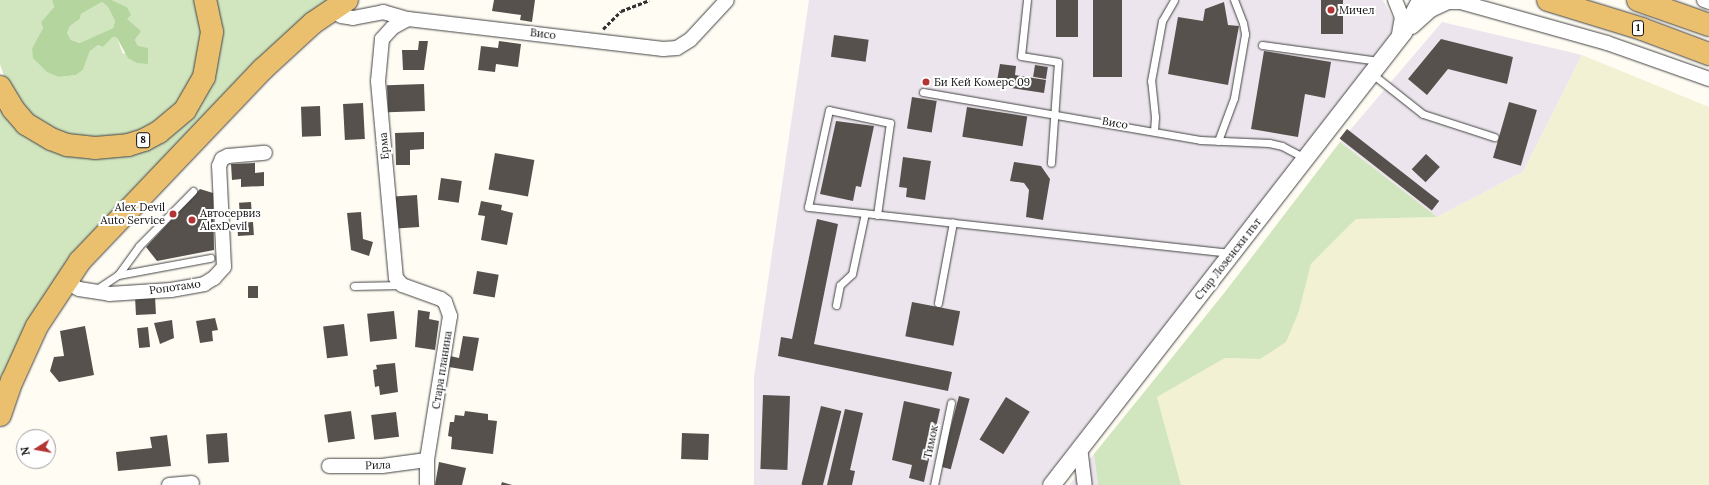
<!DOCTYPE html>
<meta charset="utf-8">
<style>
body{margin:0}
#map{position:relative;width:1709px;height:485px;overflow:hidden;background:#fefcf3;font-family:Lora,serif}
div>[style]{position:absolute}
.industrial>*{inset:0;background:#ece5ed}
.farmland>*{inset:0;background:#f2f1d4}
.green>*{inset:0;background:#d1e6bf}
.forest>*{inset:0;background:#b5d59f}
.building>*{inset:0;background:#57514d;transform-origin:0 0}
.path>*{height:2.5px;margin-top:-1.25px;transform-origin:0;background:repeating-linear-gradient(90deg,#313131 0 4px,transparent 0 6px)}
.roads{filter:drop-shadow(0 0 1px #424242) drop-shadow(0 0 1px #424242)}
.service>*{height:7px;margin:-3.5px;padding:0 3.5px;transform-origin:3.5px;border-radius:3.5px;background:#fff}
.minor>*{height:14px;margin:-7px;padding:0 7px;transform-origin:7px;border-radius:7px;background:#fff}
.tertiary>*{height:17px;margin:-8.5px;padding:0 8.5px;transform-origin:8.5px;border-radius:8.5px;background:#fff}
.trunk>*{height:22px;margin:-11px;padding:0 11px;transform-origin:11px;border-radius:11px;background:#eabf6e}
.dots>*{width:11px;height:11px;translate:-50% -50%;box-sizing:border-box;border:2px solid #fff;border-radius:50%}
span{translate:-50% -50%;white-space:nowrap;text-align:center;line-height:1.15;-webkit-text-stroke:4px #fff;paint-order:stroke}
.shield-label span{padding:1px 3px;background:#fff;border:1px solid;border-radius:3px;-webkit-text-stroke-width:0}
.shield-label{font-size:10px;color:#0f0f0f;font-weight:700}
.poi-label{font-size:11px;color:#0f0f0f}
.left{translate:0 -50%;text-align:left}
.right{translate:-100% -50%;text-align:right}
.street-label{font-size:11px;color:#0f0f0f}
.north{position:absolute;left:16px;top:429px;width:40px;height:40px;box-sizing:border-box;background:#fff;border:1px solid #9f9f9f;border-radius:50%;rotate:259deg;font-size:11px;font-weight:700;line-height:16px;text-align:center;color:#0f0f0f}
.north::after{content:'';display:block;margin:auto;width:14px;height:18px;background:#b33433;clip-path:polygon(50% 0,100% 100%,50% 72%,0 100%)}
</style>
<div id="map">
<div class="industrial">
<i style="clip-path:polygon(809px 0,1383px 0,1394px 21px,1390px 35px,1040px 485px,754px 485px,754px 377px)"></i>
<i style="clip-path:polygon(1442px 22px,1582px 55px,1523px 172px,1437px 217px,1340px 142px)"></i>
<i style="clip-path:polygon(1094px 454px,1098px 485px,1069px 485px)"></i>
</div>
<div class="farmland">
<i style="clip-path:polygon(1582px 55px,1709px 107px,1709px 485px,1181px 485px,1157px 397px,1225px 358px,1260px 359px,1299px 311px,1311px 264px,1356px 219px,1437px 217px,1523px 172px)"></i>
</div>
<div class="green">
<i style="clip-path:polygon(0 0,52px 0,54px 7px,41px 22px,43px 28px,32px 48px,59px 77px,76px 75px,83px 70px,90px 51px,98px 45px,103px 47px,113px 37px,117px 38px,123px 54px,138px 46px,135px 40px,138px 36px,126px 19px,130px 15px,127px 7px,112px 0,196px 0,203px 25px,196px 74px,172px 111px,130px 137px,75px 139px,29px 116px,6px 82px,0 64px)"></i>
<i style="clip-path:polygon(214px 0,331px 0,130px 194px,0 385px,0 105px,65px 152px,189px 118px)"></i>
<i style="clip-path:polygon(102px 2px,108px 7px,115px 21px,113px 28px,81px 43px,71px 40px,67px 33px,70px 26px,80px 19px,81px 14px)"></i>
<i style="clip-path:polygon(1340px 142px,1437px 217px,1356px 219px,1311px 264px,1299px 311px,1286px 342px,1260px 359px,1225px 358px,1157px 397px,1181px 485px,1098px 485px,1094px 454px,1225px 292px)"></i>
</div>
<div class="forest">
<i style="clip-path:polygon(evenodd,52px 0,112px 0,127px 7px,131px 15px,127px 19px,141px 31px,135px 40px,138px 46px,148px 48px,148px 64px,137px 63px,128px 58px,117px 38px,113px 37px,103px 47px,98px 45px,90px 51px,83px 70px,76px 75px,59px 77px,47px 72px,33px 58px,32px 48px,43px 28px,41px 22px,54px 7px,52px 0,102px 2px,108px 7px,115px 21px,113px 28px,80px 43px,71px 40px,67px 33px,70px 26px,80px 19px,81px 14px,102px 2px)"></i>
</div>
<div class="building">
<i style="clip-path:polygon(494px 0,535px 0,532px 22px,520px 20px,521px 15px,492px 11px)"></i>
<i style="left:1056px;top:0;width:22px;height:37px"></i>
<i style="left:1093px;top:0;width:29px;height:77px"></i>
<i style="left:1321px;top:0;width:22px;height:34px"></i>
<i style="clip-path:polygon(1224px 2px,1228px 25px,1239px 26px,1228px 85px,1168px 74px,1178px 17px,1203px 21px,1205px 9px)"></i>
<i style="left:834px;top:35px;width:35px;height:22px;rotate:8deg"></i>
<i style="clip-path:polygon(1441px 39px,1513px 57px,1507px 84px,1448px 69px,1427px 95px,1408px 79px)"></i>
<i style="clip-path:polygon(419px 41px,428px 41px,424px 70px,403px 70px,402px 50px,418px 50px)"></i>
<i style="clip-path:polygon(499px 41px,521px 44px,518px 67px,496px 64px,495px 72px,478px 70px,481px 46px,498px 48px)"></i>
<i style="clip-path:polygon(1264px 51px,1331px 62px,1325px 98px,1305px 94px,1298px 137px,1251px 129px)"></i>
<i style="clip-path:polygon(1000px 64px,1016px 66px,1015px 75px,1046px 80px,1044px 93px,1011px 88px,1012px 83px,997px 81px)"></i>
<i style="left:1035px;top:65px;width:13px;height:12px;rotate:9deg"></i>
<i style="left:424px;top:84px;width:27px;height:37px;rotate:88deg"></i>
<i style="left:912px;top:97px;width:25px;height:32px;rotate:9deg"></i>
<i style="left:1509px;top:102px;width:29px;height:58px;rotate:16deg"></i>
<i style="left:363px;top:103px;width:36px;height:20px;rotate:87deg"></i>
<i style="left:320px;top:106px;width:30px;height:19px;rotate:88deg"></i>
<i style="left:967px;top:107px;width:61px;height:30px;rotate:9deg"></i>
<i style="clip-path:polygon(836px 121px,874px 126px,861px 187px,856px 186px,853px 201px,820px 194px)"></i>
<i style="left:1347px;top:129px;width:117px;height:12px;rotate:38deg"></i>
<i style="clip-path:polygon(424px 132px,424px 149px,410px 150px,410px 165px,396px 165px,395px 133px)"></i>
<i style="left:495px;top:153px;width:40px;height:37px;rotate:10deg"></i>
<i style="left:1426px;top:154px;width:19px;height:21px;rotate:43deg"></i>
<i style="clip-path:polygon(903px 157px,931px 161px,925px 200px,906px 197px,907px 188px,899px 187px)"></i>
<i style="clip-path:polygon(1014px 162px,1041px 166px,1050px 179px,1043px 220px,1026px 217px,1029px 190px,1024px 183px,1010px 181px)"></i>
<i style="clip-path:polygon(255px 163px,255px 173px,264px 172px,264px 186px,241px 187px,241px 179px,232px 180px,231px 164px)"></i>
<i style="left:441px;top:178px;width:21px;height:22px;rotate:8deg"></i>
<i style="clip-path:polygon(200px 189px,213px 193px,214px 250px,157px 261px,146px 247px)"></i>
<i style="left:417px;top:195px;width:32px;height:23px;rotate:86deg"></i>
<i style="clip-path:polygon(481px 201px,502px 205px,501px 210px,513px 213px,507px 245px,481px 240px,485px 216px,478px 215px)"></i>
<i style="left:251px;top:202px;width:13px;height:12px;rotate:86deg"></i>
<i style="clip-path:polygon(361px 212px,363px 239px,373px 242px,369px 256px,351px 250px,347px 213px)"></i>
<i style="clip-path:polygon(817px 219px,838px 224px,814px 344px,952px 372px,948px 391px,778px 356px,781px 337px,792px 339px)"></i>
<i style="left:253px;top:222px;width:13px;height:16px;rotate:86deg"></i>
<i style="left:477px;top:271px;width:22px;height:23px;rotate:10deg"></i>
<i style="left:248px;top:286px;width:10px;height:12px"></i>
<i style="left:155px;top:296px;width:18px;height:20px;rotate:87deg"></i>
<i style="left:912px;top:302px;width:49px;height:35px;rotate:11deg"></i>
<i style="clip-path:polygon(418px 310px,430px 312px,429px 319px,439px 321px,435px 350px,415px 347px)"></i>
<i style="left:394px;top:311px;width:28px;height:27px;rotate:84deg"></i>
<i style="clip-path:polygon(215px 318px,218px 330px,212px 331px,213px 341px,200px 343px,196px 321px)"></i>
<i style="clip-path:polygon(172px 320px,174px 338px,160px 344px,154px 323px)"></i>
<i style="left:344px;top:324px;width:32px;height:21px;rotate:83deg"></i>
<i style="clip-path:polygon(85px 326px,94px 375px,59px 382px,50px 371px,54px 357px,64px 356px,60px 331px)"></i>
<i style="left:148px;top:327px;width:20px;height:11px;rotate:84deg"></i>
<i style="clip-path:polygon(463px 336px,479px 338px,473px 371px,449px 367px,450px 356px,459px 358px)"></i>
<i style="clip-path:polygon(395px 363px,398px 392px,380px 395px,379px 386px,375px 387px,373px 370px,377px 369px,376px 365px)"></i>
<i style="left:763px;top:395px;width:27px;height:74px;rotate:2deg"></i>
<i style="left:959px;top:396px;width:11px;height:73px;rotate:15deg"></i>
<i style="left:1006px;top:397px;width:28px;height:50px;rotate:32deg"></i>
<i style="clip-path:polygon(904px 401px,940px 409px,924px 482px,909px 478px,912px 465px,892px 460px)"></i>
<i style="left:821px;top:406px;width:21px;height:81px;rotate:14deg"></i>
<i style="clip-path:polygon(845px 409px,863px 413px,850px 470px,855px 471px,852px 485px,827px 485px)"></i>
<i style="left:351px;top:411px;width:28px;height:27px;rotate:82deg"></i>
<i style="clip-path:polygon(465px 411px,488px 414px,488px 420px,497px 421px,493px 454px,451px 449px,452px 437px,448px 436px,450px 422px,454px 422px,455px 415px,464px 416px)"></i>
<i style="left:396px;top:412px;width:25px;height:25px;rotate:83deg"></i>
<i style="left:227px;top:433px;width:29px;height:21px;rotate:86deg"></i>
<i style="left:682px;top:433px;width:27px;height:26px;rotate:2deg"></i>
<i style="clip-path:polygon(167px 435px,171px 466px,118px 471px,116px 452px,152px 448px,150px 437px)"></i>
<i style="clip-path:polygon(439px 462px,466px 468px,462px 485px,435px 485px)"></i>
<i style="clip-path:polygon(502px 482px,512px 485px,501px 485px)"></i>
</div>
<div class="path">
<i style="left:603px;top:29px;width:25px;rotate:-45deg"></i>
<i style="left:621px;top:11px;width:30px;rotate:-21deg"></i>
</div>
<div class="roads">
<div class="service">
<i style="left:1027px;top:0;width:56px;rotate:96.1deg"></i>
<i style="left:1021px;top:56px;width:37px;rotate:9deg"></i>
<i style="left:1058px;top:62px;width:101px;rotate:94deg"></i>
<i style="left:1262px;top:45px;width:118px;rotate:7.8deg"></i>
<i style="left:1371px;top:73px;width:66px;rotate:38.3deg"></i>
<i style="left:1423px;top:114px;width:75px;rotate:17.9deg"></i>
<i style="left:923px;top:92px;width:281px;rotate:9.8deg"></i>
<i style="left:1200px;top:140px;width:69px;rotate:2.5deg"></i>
<i style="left:1269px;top:143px;width:13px;rotate:13deg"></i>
<i style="left:1282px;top:146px;width:26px;rotate:28deg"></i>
<i style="left:1154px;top:131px;width:14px;rotate:-86deg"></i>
<i style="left:1155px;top:117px;width:36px;rotate:-96deg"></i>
<i style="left:1151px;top:81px;width:61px;rotate:-79.6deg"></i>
<i style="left:1162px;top:21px;width:24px;rotate:-60deg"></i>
<i style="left:1218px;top:141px;width:46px;rotate:-69.6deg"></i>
<i style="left:1234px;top:98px;width:65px;rotate:-80.2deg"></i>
<i style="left:1245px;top:34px;width:11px;rotate:-100deg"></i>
<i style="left:1243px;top:23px;width:25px;rotate:-111deg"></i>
<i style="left:877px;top:215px;width:93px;rotate:-82deg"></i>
<i style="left:890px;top:123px;width:62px;rotate:-168deg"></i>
<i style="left:829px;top:110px;width:99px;rotate:102.2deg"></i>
<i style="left:808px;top:207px;width:424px;rotate:6.2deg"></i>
<i style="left:118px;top:275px;width:94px;rotate:-10.5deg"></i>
<i style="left:354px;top:286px;width:47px;rotate:-1.2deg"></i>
<i style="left:94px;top:291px;width:29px;rotate:-34deg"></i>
<i style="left:118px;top:275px;width:36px;rotate:-54deg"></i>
<i style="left:139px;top:246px;width:77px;rotate:-45.5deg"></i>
<i style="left:938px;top:303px;width:82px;rotate:-79.5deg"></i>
<i style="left:836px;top:305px;width:20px;rotate:-79deg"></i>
<i style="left:840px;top:285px;width:16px;rotate:-43deg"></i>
<i style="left:852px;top:274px;width:62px;rotate:-78deg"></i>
<i style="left:934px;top:485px;width:84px;rotate:-78.3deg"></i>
</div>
<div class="minor">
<i style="left:1395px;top:0;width:18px;rotate:68deg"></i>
<i style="left:1402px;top:17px;width:17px;rotate:100deg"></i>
<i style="left:1704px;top:0;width:5px;rotate:22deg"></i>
<i style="left:1457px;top:1px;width:156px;rotate:15.6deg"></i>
<i style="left:1607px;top:43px;width:108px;rotate:19.4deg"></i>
<i style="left:332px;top:9px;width:11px;rotate:38deg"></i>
<i style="left:341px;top:16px;width:12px;rotate:9deg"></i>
<i style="left:353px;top:18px;width:31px;rotate:-11deg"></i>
<i style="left:383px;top:12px;width:26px;rotate:16deg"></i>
<i style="left:408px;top:19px;width:257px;rotate:6.7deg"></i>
<i style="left:663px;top:49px;width:14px;rotate:-4deg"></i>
<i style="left:677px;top:48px;width:15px;rotate:-32deg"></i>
<i style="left:690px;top:40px;width:54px;rotate:-47.2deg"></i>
<i style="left:408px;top:19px;width:18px;rotate:151deg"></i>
<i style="left:392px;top:28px;width:15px;rotate:132deg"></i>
<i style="left:382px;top:39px;width:42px;rotate:95.4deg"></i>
<i style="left:378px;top:81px;width:198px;rotate:84.8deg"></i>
<i style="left:396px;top:278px;width:9px;rotate:49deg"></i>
<i style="left:402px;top:285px;width:41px;rotate:19.7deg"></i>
<i style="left:441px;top:299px;width:5px;rotate:37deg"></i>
<i style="left:445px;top:302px;width:15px;rotate:70deg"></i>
<i style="left:450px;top:316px;width:146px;rotate:99.1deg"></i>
<i style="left:427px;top:460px;width:25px;rotate:90deg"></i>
<i style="left:65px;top:281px;width:16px;rotate:30deg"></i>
<i style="left:79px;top:289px;width:30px;rotate:9deg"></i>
<i style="left:109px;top:294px;width:62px;rotate:-3.7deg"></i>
<i style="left:171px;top:290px;width:34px;rotate:-10deg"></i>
<i style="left:204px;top:284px;width:12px;rotate:-31deg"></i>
<i style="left:214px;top:278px;width:15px;rotate:-48deg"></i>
<i style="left:224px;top:267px;width:101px;rotate:-92.8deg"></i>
<i style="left:219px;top:166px;width:8px;rotate:-67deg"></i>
<i style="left:222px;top:159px;width:7px;rotate:-27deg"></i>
<i style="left:228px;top:156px;width:37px;rotate:-5deg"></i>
<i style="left:1080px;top:447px;width:38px;rotate:83deg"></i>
<i style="left:329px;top:466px;width:53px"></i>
<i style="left:382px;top:466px;width:45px;rotate:-7.6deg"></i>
<i style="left:169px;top:485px;width:23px;rotate:-5deg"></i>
</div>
<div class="tertiary">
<i style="left:1449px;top:0;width:13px"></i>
<i style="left:1411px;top:25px;width:25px;rotate:-42deg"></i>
<i style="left:1430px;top:8px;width:19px;rotate:-25deg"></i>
<i style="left:1051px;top:485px;width:574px;rotate:-52.15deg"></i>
<i style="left:1403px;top:32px;width:36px;rotate:-62deg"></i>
</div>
<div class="trunk">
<i style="left:1548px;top:0;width:98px;rotate:17.1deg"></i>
<i style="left:1642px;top:29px;width:72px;rotate:20.5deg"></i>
<i style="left:1638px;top:0;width:75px;rotate:19.4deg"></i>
<i style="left:0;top:87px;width:26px;rotate:59deg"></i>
<i style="left:13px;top:109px;width:20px;rotate:49deg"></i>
<i style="left:26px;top:124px;width:29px;rotate:31deg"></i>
<i style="left:51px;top:139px;width:17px;rotate:21deg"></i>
<i style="left:67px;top:145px;width:28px;rotate:6deg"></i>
<i style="left:95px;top:148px;width:33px;rotate:-5deg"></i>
<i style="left:128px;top:145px;width:17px;rotate:-17deg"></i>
<i style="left:144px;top:140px;width:17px;rotate:-28deg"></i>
<i style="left:159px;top:132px;width:34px;rotate:-40deg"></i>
<i style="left:185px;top:110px;width:38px;rotate:-60deg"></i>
<i style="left:204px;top:77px;width:46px;rotate:-79.9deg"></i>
<i style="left:212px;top:32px;width:33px;rotate:-102deg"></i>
<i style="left:0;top:415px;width:36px;rotate:-71deg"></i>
<i style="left:12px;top:381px;width:60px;rotate:-65.6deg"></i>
<i style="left:37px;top:326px;width:78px;rotate:-56.5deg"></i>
<i style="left:80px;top:261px;width:265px;rotate:-46.4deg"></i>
<i style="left:263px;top:69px;width:68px;rotate:-42.6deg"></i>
<i style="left:313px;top:23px;width:41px;rotate:-34.1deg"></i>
</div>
</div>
<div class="dots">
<i style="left:1331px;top:10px;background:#b33433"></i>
<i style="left:926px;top:82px;background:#b33433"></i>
<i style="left:173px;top:214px;background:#b33433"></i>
<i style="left:192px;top:220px;background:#b33433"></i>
</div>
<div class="shield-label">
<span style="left:1638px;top:28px">1</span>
<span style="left:143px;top:140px">8</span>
</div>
<div class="poi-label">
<span class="left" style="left:1339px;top:10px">Мичел</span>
<span class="left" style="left:934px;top:82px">Би Кей Комерс 09</span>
<span class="right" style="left:165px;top:214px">Alex Devil<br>Auto Service</span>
<span class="left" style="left:200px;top:220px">Автосервиз<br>AlexDevil</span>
</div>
<div class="street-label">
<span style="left:543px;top:34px;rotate:7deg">Висо</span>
<span style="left:1115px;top:123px;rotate:9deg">Висо</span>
<span style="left:384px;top:146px;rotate:-95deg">Ерма</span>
<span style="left:1228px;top:259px;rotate:-52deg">Стар Лозенски път</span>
<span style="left:175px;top:287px;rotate:-8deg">Ропотамо</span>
<span style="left:442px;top:370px;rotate:-81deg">Стара планина</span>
<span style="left:931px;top:442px;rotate:-78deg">Тимок</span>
<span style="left:378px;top:465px;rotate:-2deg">Рила</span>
</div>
<div class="north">N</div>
</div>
